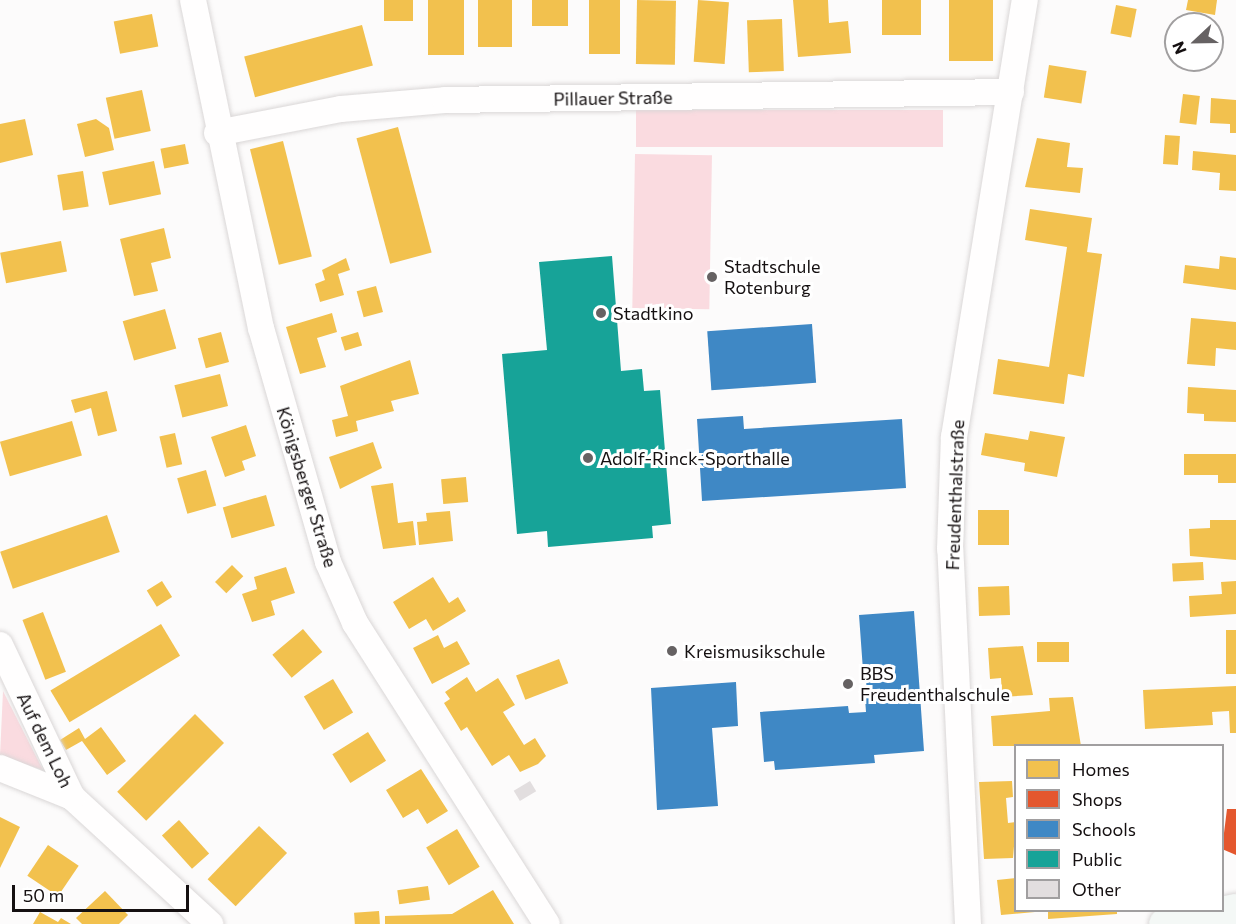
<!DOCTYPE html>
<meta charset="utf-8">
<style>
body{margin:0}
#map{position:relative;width:1236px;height:924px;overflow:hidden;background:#fcfbfb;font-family:Commissioner,sans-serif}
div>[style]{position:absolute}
.green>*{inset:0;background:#fadbe0;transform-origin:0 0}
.homes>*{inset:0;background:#f2c14e;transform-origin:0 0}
.shops>*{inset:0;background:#e4572e}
.schools>*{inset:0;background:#3f88c5;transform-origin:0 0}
.public>*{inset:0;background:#17a398}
.building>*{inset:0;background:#e2dedf;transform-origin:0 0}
.roads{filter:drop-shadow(0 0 2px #dad7d7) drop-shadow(0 0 2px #dad7d7)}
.street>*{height:26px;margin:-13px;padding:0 13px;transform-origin:13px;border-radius:13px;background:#fffefe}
.secondary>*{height:33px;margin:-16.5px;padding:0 16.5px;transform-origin:16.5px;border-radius:16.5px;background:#f4f8f6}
.dots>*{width:16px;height:16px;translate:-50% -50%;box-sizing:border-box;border:3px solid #fff;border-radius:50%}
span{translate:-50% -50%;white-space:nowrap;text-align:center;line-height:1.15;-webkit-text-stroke:6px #fff;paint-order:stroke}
.street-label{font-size:18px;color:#151011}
.poi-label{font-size:18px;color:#151011}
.left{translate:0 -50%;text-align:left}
.legend{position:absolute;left:1014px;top:744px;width:210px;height:168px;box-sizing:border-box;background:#fff;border:2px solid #a19fa0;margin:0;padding:8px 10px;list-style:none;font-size:18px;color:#151011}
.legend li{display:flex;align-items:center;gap:12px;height:30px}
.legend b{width:30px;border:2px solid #a19fa0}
.north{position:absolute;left:1164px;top:12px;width:60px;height:60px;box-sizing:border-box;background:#fff;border:2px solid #a19fa0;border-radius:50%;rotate:248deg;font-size:16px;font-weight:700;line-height:24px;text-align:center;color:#151011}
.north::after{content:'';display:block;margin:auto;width:21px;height:27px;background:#666263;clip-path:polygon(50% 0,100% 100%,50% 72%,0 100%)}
.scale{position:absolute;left:12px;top:885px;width:177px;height:27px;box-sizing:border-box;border:3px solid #151011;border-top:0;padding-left:8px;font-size:18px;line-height:21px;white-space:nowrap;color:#151011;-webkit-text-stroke:4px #fff;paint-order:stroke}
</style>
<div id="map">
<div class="green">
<i style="left:636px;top:110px;width:307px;height:37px"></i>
<i style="left:635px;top:154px;width:77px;height:154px;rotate:1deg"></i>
<i style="clip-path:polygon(3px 691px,43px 770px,0 756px)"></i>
</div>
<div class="homes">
<i style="left:384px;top:0;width:29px;height:21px"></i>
<i style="left:428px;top:0;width:36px;height:55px"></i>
<i style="left:478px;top:0;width:34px;height:47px"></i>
<i style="left:532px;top:0;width:36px;height:26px"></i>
<i style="left:589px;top:0;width:31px;height:54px"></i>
<i style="left:637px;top:0;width:39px;height:64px;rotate:1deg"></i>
<i style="left:698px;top:0;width:31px;height:62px;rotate:4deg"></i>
<i style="clip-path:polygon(793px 0,828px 0,829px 23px,848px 21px,851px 53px,798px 57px)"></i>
<i style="left:882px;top:0;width:39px;height:35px"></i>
<i style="left:949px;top:0;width:44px;height:61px"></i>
<i style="clip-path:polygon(1188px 0,1217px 0,1215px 15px,1186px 10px)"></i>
<i style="left:1116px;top:5px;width:21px;height:29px;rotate:11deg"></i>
<i style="left:152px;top:14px;width:33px;height:39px;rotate:79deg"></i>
<i style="left:782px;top:19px;width:52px;height:35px;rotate:88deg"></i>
<i style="left:362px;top:25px;width:42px;height:122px;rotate:75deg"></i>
<i style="left:1049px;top:65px;width:38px;height:33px;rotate:9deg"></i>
<i style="left:142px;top:90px;width:42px;height:37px;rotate:78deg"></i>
<i style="left:1183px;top:94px;width:17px;height:29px;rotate:7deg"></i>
<i style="clip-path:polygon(1211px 98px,1236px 100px,1236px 133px,1230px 133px,1230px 124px,1210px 123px)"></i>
<i style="clip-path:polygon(25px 119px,33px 155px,0 163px,0 124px)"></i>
<i style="clip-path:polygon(96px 119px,109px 128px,114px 150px,85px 157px,77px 124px)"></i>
<i style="left:398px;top:127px;width:130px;height:43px;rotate:75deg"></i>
<i style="left:1165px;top:135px;width:15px;height:29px;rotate:4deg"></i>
<i style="clip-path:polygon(1037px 138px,1070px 143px,1067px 167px,1083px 168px,1080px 193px,1025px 187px)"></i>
<i style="left:283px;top:141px;width:119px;height:34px;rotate:76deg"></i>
<i style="left:185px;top:144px;width:20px;height:25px;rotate:79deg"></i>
<i style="clip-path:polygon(1193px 151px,1236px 155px,1236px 191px,1219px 190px,1220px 173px,1192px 170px)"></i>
<i style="left:154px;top:161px;width:34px;height:53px;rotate:78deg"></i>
<i style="left:83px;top:171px;width:36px;height:26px;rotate:81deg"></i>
<i style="clip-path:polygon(1030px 209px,1092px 218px,1087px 252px,1102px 254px,1084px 377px,1068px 374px,1064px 404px,993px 394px,998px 359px,1049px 367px,1067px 247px,1025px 240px)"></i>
<i style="clip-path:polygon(164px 228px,171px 258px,151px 263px,158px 291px,134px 296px,120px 239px)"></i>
<i style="left:61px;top:241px;width:31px;height:62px;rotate:79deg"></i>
<i style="clip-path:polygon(1220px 256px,1236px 258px,1236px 290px,1183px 283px,1185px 265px,1219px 269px)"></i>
<i style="clip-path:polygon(346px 258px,350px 270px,338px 274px,344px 295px,320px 302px,315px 284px,325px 280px,322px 270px)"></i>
<i style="left:376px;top:286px;width:27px;height:20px;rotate:75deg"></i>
<i style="left:165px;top:309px;width:41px;height:44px;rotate:74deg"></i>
<i style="clip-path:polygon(332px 313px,337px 332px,317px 338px,326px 367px,300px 374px,286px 327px)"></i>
<i style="clip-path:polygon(1191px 318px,1236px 322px,1236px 350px,1216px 348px,1215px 366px,1187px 364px)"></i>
<i style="left:221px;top:332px;width:31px;height:24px;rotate:75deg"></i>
<i style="left:358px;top:332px;width:14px;height:18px;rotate:73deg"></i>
<i style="clip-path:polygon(410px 360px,419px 394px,391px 401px,394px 411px,356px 421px,358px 431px,336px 437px,332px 420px,348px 416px,340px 386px)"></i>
<i style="left:220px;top:374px;width:33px;height:47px;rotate:76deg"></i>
<i style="clip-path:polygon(1188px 387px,1236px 390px,1236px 422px,1204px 421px,1204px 414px,1187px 413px)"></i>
<i style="clip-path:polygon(107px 391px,117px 431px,98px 436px,91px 408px,75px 413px,71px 400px)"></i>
<i style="left:72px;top:421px;width:36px;height:75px;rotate:74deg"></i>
<i style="clip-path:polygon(246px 425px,256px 456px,242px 461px,245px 470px,225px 477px,211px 437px)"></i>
<i style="clip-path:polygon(1030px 431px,1065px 437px,1057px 477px,1024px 471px,1025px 463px,981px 455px,985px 433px,1028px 440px)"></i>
<i style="left:175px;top:433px;width:32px;height:16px;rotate:77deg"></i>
<i style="clip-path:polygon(373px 442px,382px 468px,340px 489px,329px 457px)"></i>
<i style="clip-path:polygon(1184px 454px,1236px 454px,1236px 483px,1218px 483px,1218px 475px,1184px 475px)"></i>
<i style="left:206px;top:470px;width:37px;height:30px;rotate:74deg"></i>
<i style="left:466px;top:477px;width:25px;height:25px;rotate:85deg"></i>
<i style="clip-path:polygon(393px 483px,398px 523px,413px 521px,416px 545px,383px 549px,371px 486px)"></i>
<i style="left:266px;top:495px;width:32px;height:45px;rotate:74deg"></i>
<i style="left:978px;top:510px;width:31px;height:35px"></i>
<i style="clip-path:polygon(450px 511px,453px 541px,419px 545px,417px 522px,427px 521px,426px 513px)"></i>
<i style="left:107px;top:515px;width:39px;height:113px;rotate:71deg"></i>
<i style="clip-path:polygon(1210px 520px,1236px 520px,1236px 560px,1190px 556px,1189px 529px,1210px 528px)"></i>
<i style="left:1203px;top:562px;width:18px;height:31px;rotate:87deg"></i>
<i style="left:232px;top:565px;width:16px;height:24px;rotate:45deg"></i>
<i style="clip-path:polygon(286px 567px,295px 593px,271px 601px,275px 615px,252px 622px,242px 594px,257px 589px,254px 577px)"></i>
<i style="clip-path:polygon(433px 577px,449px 603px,458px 597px,466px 611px,433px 631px,426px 619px,409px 629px,393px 602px)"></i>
<i style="left:162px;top:581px;width:19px;height:18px;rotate:58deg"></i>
<i style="clip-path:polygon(1236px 581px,1236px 614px,1190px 617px,1189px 596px,1222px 594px,1221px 582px)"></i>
<i style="left:1009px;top:586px;width:29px;height:31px;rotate:88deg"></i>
<i style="left:43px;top:612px;width:64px;height:22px;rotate:69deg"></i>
<i style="left:161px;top:624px;width:37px;height:129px;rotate:59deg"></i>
<i style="left:303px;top:629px;width:30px;height:40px;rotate:50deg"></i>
<i style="left:1226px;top:630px;width:10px;height:44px"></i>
<i style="clip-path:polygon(438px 635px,444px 648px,457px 641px,470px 664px,432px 684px,413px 648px)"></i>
<i style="left:1069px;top:642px;width:20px;height:32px;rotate:90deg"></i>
<i style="clip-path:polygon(1023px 646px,1033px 695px,1002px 697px,1001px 678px,990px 679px,988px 648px)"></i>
<i style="left:559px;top:659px;width:26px;height:46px;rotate:69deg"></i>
<i style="clip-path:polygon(467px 677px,476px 692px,498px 678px,515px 705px,503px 712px,524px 745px,535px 738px,546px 756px,538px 764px,520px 772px,509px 755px,492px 766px,467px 727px,461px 731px,444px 703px,450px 699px,445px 692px)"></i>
<i style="left:333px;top:679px;width:39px;height:34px;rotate:59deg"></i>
<i style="clip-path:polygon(1236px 686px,1236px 733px,1230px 733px,1229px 711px,1212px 712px,1213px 725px,1145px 729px,1143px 690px)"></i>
<i style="clip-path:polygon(1073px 697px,1081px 746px,993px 746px,991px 716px,1050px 711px,1049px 698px)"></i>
<i style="left:195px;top:714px;width:41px;height:110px;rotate:45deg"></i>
<i style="clip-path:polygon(101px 727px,126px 761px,107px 775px,82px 741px,66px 750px,60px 740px,79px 728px,85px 739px)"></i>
<i style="left:368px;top:732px;width:34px;height:42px;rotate:58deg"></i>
<i style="clip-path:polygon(421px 769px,448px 811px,427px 824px,418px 809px,403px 818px,386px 790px)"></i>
<i style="clip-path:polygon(1012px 781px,1013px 797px,1006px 798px,1008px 823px,1016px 822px,1013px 858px,984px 859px,979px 782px)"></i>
<i style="clip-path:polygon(0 817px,20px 827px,0 868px)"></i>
<i style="left:179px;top:820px;width:45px;height:23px;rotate:48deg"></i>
<i style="left:259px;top:826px;width:39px;height:74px;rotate:44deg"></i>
<i style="left:457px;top:829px;width:44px;height:36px;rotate:59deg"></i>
<i style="left:48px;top:845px;width:37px;height:37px;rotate:34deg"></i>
<i style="clip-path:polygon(1016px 878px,1016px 910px,1035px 912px,1001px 915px,997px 880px)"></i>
<i style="left:428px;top:886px;width:14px;height:31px;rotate:82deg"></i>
<i style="clip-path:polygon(493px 890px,514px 924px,385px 924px,385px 916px,452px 914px)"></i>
<i style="clip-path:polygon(105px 891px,128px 915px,119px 924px,82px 924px,76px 918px)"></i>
<i style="clip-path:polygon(1048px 910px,1117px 910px,1117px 914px,1048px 919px)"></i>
<i style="left:379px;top:911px;width:13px;height:25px;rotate:86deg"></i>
<i style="clip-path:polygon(40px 912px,58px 922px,61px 918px,71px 924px,33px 924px)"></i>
</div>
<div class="shops">
<i style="clip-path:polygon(1227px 809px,1236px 809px,1236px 855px,1222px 849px)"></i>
</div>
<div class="schools">
<i style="left:812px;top:324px;width:59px;height:105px;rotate:86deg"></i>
<i style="clip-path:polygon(743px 416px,744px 429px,902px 419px,906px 488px,702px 501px,697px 419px)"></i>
<i style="clip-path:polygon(914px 611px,924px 751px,874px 755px,875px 763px,775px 770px,774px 761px,764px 762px,760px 712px,848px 706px,849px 713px,866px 712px,859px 615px)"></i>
<i style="clip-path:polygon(736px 682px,738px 726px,712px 728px,718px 806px,657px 810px,651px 688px)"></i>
</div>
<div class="public">
<i style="clip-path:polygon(612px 256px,621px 371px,642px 369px,644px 391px,660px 390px,671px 524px,652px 526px,653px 538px,548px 547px,547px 531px,517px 534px,502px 354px,547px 350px,539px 262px)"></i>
</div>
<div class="building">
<i style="left:530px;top:781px;width:12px;height:19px;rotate:59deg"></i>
</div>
<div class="roads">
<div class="street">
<i style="left:193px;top:0;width:335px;rotate:78.3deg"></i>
<i style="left:261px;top:328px;width:243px;rotate:74deg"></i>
<i style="left:328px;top:562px;width:67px;rotate:66.1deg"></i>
<i style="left:355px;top:623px;width:357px;rotate:57.5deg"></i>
<i style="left:217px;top:133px;width:126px;rotate:-11deg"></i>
<i style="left:341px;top:109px;width:104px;rotate:-4.9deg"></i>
<i style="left:445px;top:100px;width:566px;rotate:-0.81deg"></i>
<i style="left:0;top:645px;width:168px;rotate:64.7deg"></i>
<i style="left:72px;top:797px;width:188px;rotate:42.6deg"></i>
<i style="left:0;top:768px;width:78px;rotate:21.9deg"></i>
<i style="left:968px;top:924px;width:375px;rotate:-92.7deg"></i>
<i style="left:950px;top:549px;width:112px;rotate:-88deg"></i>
<i style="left:954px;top:437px;width:443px;rotate:-80.8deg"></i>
</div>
<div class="secondary">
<i style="left:1165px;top:924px;width:72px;rotate:-11.2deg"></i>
</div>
</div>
<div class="dots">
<i style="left:712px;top:277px;background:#666263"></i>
<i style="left:601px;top:313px;background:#666263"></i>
<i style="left:588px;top:458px;background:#666263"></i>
<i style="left:672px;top:651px;background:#666263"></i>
<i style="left:848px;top:684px;background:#666263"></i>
</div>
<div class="street-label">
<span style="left:613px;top:98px;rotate:-1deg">Pillauer Straße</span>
<span style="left:307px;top:487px;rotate:73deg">Königsberger Straße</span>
<span style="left:955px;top:495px;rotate:-88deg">Freudenthalstraße</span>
<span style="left:45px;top:740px;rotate:64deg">Auf dem Loh</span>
</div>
<div class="poi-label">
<span class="left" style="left:724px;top:277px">Stadtschule<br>Rotenburg</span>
<span class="left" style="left:613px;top:313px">Stadtkino</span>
<span class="left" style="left:600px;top:458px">Adolf-Rinck-Sporthalle</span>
<span class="left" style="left:684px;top:651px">Kreismusikschule</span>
<span class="left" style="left:860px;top:684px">BBS<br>Freudenthalschule</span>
</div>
<ul class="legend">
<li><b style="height:16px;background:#f2c14e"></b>Homes</li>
<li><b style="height:16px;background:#e4572e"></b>Shops</li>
<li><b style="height:16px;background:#3f88c5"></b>Schools</li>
<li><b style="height:16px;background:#17a398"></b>Public</li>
<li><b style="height:16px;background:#e2dedf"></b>Other</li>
</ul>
<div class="north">N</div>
<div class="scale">50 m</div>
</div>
